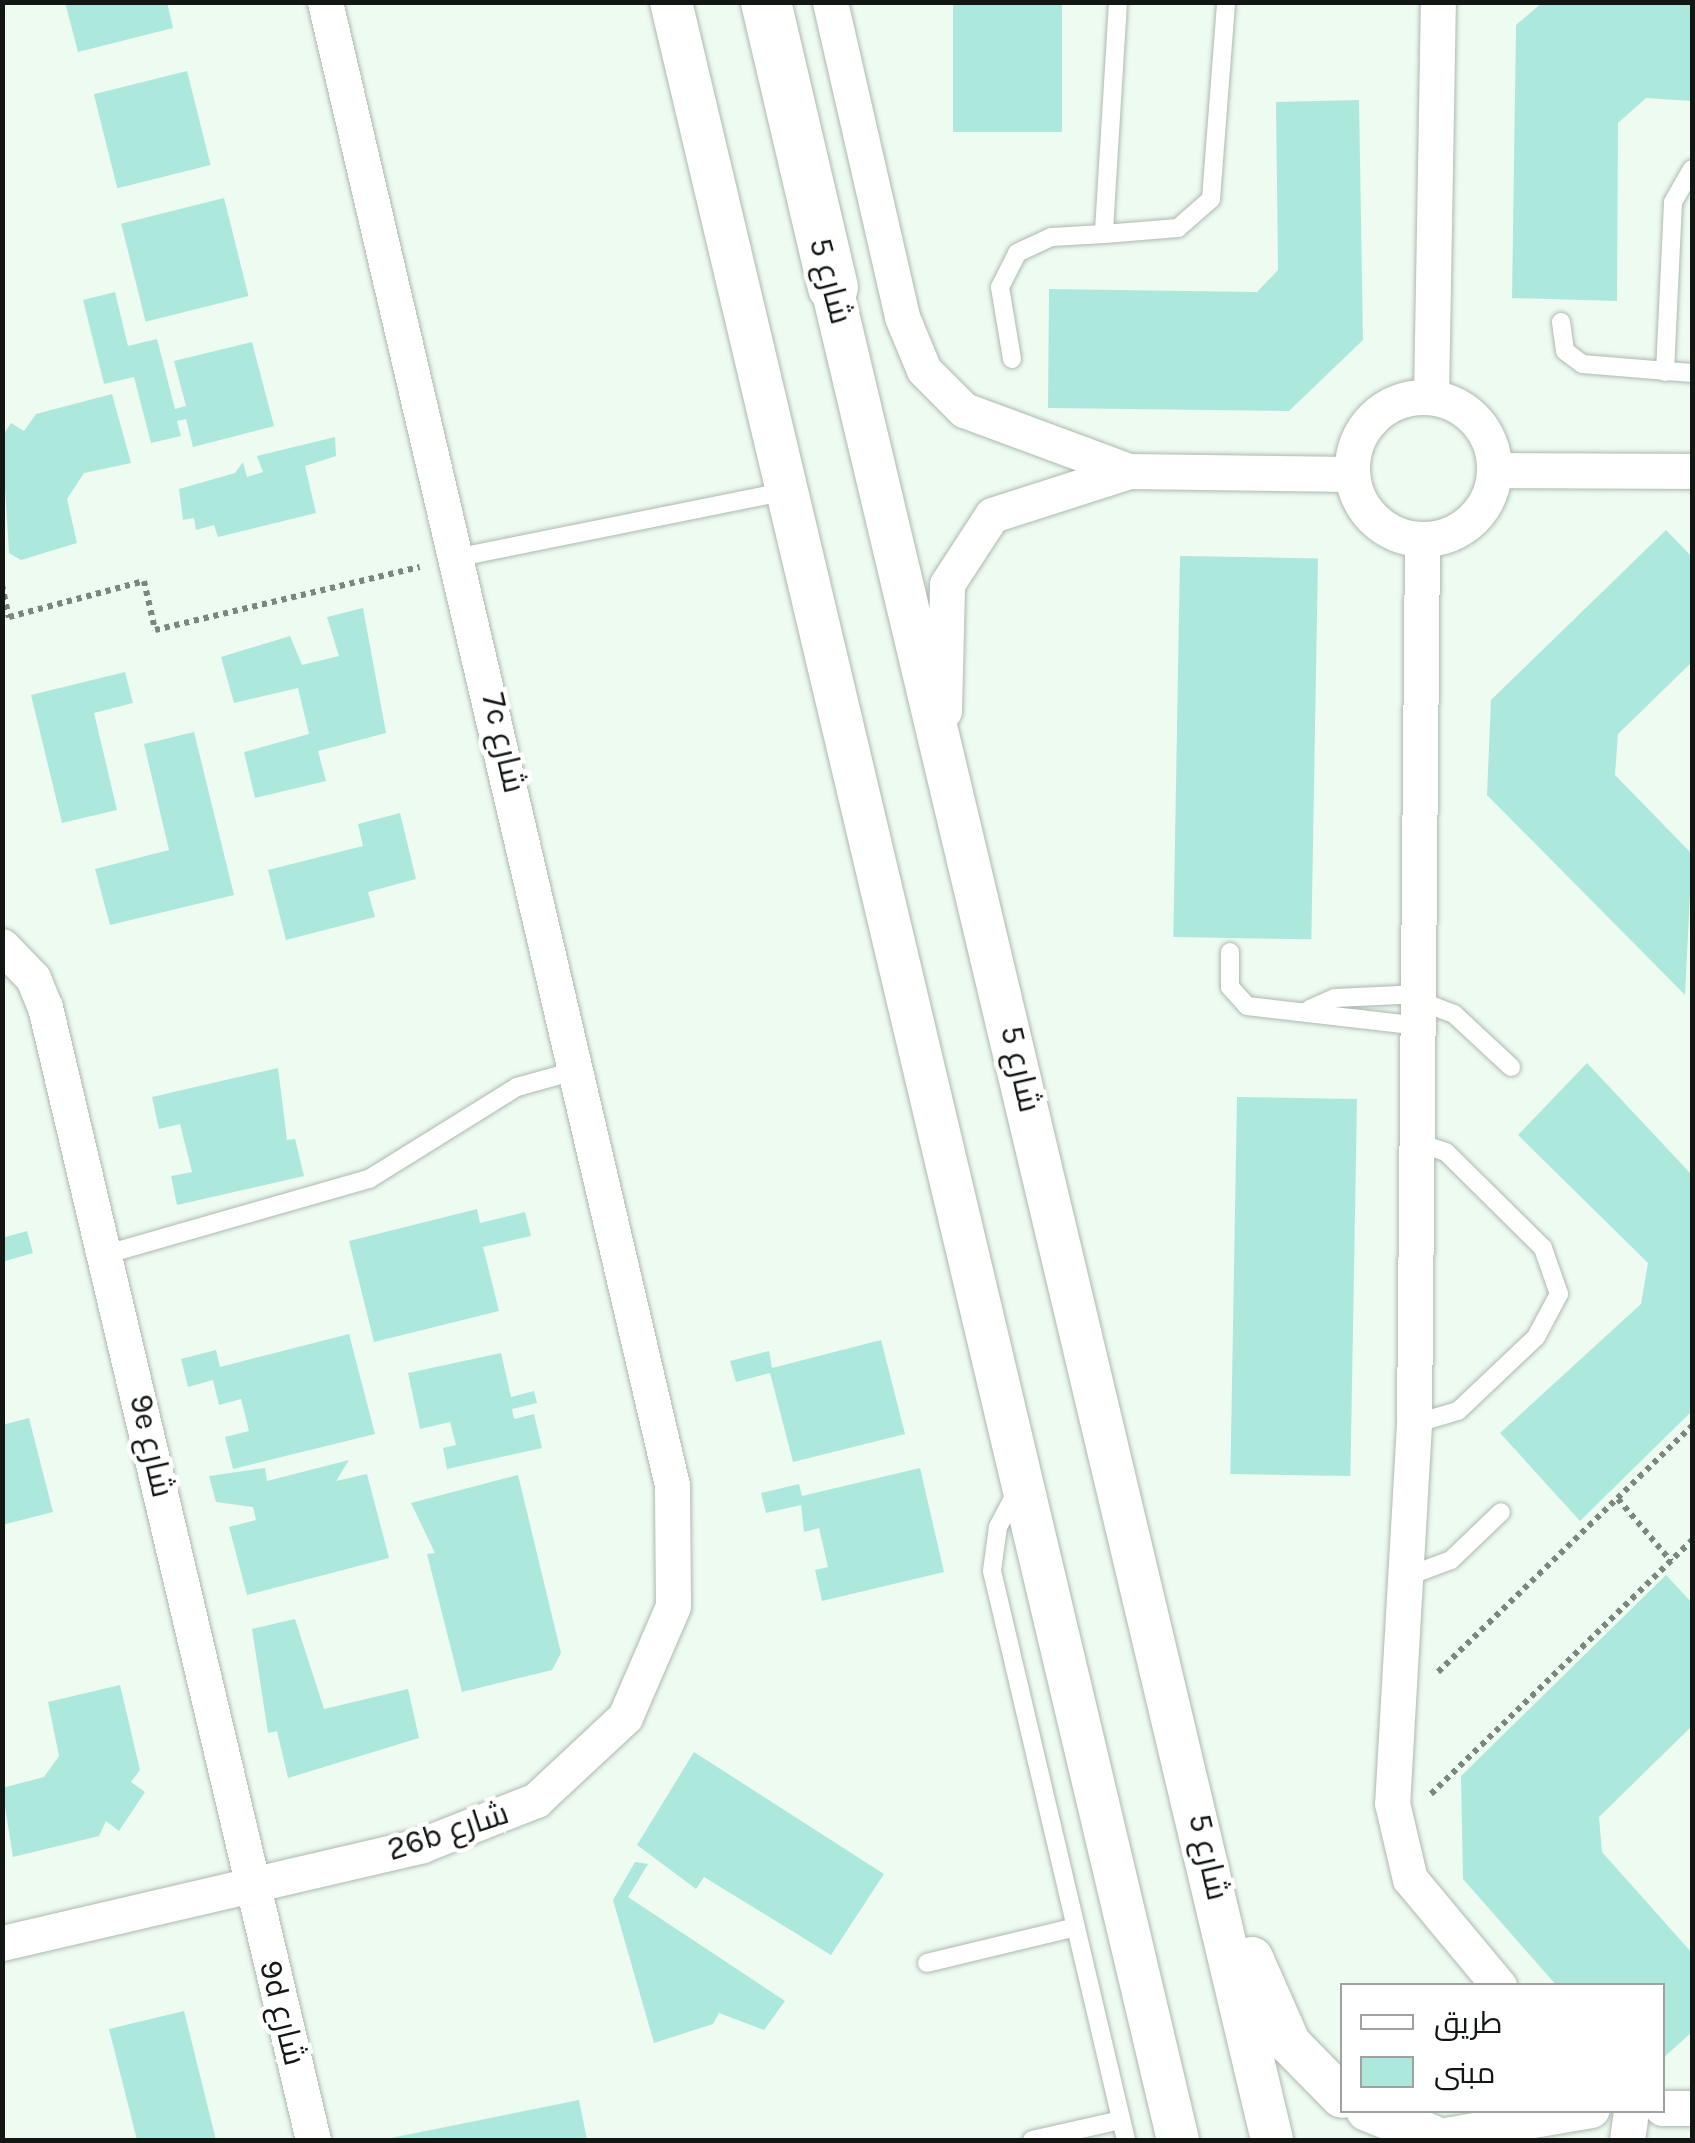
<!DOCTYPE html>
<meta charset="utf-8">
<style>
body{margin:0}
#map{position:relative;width:1695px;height:2143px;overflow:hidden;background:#eefbf0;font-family:Karla,Cairo,sans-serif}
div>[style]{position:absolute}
.building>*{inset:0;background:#ade8dd;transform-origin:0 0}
.path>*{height:6px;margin-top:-3px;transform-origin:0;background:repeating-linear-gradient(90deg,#7d867e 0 5px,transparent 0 10px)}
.roads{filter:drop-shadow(0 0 2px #adb9af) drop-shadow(0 0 2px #adb9af)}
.service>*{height:18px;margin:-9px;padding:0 9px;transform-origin:9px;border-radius:9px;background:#fff}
.minor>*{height:35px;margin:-17.5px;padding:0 17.5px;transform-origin:17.5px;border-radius:17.5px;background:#fff}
.minor>.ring{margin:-17.5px;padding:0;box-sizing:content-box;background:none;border:35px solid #fff;border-radius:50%}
.tertiary>*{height:42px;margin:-21px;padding:0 21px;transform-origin:21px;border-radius:21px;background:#fff}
.secondary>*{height:50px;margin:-25px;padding:0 25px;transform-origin:25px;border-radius:25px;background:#fff}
span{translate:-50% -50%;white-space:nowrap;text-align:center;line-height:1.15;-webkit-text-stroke:9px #fff;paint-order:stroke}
.street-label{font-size:32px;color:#121713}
.frame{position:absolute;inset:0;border:5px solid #121713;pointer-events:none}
.legend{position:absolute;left:1340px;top:1983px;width:325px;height:130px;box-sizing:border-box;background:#fff;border:2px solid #a0a2a1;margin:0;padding:12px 18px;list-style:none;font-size:30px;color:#121713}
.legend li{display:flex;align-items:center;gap:20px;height:50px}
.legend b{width:50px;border:2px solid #a0a2a1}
</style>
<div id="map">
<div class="building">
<i style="clip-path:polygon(65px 2px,167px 2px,173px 28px,78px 52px)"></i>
<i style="left:953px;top:2px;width:109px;height:130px"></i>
<i style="clip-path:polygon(1543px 2px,1692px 2px,1692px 101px,1646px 98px,1618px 123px,1617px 301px,1512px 298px,1516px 25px)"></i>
<i style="left:187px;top:71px;width:97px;height:96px;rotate:76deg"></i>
<i style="clip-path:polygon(1359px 100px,1363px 340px,1289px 411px,1048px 408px,1049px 289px,1257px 292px,1278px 270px,1276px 102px)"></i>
<i style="left:224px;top:198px;width:101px;height:106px;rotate:76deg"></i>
<i style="clip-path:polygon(115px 292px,128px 346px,157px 339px,175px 409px,186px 406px,174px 361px,252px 342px,274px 426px,193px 447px,186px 419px,177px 421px,181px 436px,151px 443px,134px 377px,104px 384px,83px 300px)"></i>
<i style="clip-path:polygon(112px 394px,131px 463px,84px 473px,67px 499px,77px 543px,21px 560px,9px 553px,2px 437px,11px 423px,24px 431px,36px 414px)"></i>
<i style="clip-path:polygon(335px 437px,336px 456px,305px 466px,316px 513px,218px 537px,214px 525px,196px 530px,194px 518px,183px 520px,179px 489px,235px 473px,243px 462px,247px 477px,263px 472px,257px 456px)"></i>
<i style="clip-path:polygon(1666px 530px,1692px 557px,1692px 662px,1618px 734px,1615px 775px,1692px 854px,1685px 995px,1487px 795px,1491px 700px)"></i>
<i style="left:1180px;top:556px;width:138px;height:381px;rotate:1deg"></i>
<i style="clip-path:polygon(363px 608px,386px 733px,318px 751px,326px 781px,255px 798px,244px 752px,309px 734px,298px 688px,234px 703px,221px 657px,290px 636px,302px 665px,339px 656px,327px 617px)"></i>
<i style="clip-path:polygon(125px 672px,133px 703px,94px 713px,117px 810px,62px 823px,31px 695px)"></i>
<i style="clip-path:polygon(194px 732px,234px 895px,110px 925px,95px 869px,169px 850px,144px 744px)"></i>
<i style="clip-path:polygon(400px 813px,416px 879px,368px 892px,375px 917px,286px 940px,268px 870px,363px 846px,358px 824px)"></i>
<i style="clip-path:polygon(1587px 1063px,1692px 1175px,1692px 1411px,1580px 1521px,1500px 1433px,1641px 1304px,1648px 1263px,1518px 1135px)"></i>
<i style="clip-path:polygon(278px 1068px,287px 1140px,295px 1139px,304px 1176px,177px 1205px,171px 1176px,192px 1172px,180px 1124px,159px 1129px,152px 1097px)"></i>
<i style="left:1237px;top:1097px;width:120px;height:377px;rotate:1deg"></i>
<i style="clip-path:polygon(477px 1209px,480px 1223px,525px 1212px,531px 1236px,483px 1247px,499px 1311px,374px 1342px,349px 1241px)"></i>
<i style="clip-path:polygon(27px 1231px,33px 1253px,2px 1262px,2px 1238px)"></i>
<i style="clip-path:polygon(349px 1334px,375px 1434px,233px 1469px,225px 1437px,249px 1431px,241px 1399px,219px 1405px,213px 1380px,188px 1387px,181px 1359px,216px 1350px,220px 1367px)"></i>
<i style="clip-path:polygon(881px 1340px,905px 1434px,793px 1462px,770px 1373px,736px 1382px,730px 1361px,769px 1351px,772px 1368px)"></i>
<i style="clip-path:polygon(501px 1353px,511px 1397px,534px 1391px,537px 1403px,512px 1409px,514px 1419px,534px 1414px,542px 1448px,447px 1469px,443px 1448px,456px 1445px,450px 1422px,420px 1429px,408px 1373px)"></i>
<i style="clip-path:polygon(29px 1418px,53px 1512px,2px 1525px,2px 1425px)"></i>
<i style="clip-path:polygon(349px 1460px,336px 1481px,367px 1474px,389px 1558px,247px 1595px,229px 1527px,256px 1520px,253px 1507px,216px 1502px,209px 1476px,265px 1468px,267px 1481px)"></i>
<i style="clip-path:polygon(920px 1468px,944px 1572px,822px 1601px,815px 1570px,828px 1567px,819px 1528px,804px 1532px,801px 1505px,766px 1513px,761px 1493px,799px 1484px,802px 1496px)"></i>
<i style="clip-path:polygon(518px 1475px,561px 1653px,552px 1670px,462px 1692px,427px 1554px,435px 1553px,411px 1503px)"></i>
<i style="clip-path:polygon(1666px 1575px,1692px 1603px,1692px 1726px,1599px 1817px,1602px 1852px,1692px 1953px,1692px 2032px,1662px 2059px,1662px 1986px,1557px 1986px,1463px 1879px,1461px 1776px)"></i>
<i style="clip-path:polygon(295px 1619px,324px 1709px,408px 1689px,419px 1738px,288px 1778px,277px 1731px,268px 1733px,252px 1629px)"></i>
<i style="clip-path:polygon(120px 1685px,140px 1770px,131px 1782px,145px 1792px,119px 1831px,106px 1821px,99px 1836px,13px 1857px,2px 1788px,44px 1777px,59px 1756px,48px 1702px)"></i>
<i style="clip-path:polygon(694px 1752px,884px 1874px,831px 1955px,704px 1877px,696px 1889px,637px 1845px)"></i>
<i style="clip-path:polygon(635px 1862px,648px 1864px,628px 1897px,785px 2001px,764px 2030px,719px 2013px,713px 2024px,654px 2043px,613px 1900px)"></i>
<i style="clip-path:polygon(184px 2011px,216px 2140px,137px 2140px,109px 2029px)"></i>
<i style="clip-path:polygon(579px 2100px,587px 2140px,387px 2140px,386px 2139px)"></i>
</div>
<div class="path">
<i style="left:2px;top:585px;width:33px;rotate:78deg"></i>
<i style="left:9px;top:617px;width:140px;rotate:-14.9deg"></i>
<i style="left:144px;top:581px;width:50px;rotate:77.3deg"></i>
<i style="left:155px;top:630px;width:272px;rotate:-13.4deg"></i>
<i style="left:1618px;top:1499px;width:82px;rotate:49.5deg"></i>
<i style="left:1438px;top:1672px;width:354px;rotate:-44.1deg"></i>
<i style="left:1431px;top:1794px;width:364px;rotate:-44.2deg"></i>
</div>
<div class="roads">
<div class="service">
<i style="left:1118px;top:2px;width:232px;rotate:93.5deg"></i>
<i style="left:1104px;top:234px;width:74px;rotate:-4.6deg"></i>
<i style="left:1178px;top:228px;width:44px;rotate:-41.3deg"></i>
<i style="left:1211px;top:199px;width:198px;rotate:-85.6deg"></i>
<i style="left:1561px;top:322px;width:29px;rotate:82deg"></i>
<i style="left:1565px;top:351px;width:21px;rotate:37deg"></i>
<i style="left:1582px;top:364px;width:110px;rotate:4.7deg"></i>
<i style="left:1012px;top:359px;width:73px;rotate:-99.5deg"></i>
<i style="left:1000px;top:287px;width:38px;rotate:-63deg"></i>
<i style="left:1017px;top:253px;width:38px;rotate:-25deg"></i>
<i style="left:1052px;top:237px;width:52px;rotate:-3.3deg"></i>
<i style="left:1665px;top:372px;width:170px;rotate:-87.3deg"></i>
<i style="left:1673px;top:202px;width:38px;rotate:-60deg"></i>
<i style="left:460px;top:557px;width:334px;rotate:-11.4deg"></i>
<i style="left:1230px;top:952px;width:35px;rotate:90deg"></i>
<i style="left:1230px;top:987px;width:25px;rotate:48deg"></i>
<i style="left:1247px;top:1006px;width:174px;rotate:6.6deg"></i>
<i style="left:1420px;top:1001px;width:36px;rotate:21deg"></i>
<i style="left:1454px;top:1014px;width:78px;rotate:42.9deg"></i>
<i style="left:1310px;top:1009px;width:27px;rotate:-24deg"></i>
<i style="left:1335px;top:998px;width:86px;rotate:-2.7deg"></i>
<i style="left:107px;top:1254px;width:273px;rotate:-16deg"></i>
<i style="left:369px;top:1179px;width:174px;rotate:-31.9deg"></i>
<i style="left:517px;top:1087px;width:63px;rotate:-15.6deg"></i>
<i style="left:1414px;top:1424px;width:46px;rotate:-16.5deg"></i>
<i style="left:1458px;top:1411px;width:108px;rotate:-43.5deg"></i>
<i style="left:1536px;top:1337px;width:49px;rotate:-61.9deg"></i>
<i style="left:1559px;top:1294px;width:49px;rotate:-109.2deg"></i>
<i style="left:1543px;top:1248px;width:136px;rotate:-135.3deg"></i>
<i style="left:1446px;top:1152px;width:28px;rotate:-162deg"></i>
<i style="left:1018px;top:1489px;width:43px;rotate:117.8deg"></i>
<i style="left:998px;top:1527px;width:44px;rotate:97.8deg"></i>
<i style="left:992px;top:1571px;width:585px;rotate:76.75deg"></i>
<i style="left:1403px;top:1578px;width:51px;rotate:-20.6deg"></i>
<i style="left:1451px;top:1560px;width:69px;rotate:-43.8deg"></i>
<i style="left:927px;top:1963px;width:153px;rotate:-13.6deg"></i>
<i style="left:1032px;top:2140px;width:91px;rotate:-12.7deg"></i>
</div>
<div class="minor">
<i style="left:830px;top:2px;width:323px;rotate:77.1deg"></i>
<i style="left:902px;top:317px;width:57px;rotate:67.5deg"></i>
<i style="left:924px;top:370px;width:57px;rotate:45deg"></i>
<i style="left:964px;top:410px;width:176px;rotate:20.3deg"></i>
<i class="ring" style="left:1352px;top:397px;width:107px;height:107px"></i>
<i style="left:1431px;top:397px;width:395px;rotate:-89deg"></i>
<i style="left:1495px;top:470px;width:197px;rotate:0.3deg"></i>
<i style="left:1422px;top:541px;width:883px;rotate:90.52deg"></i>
<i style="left:1414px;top:1424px;width:380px;rotate:93.3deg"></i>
<i style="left:1392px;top:1803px;width:78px;rotate:76.7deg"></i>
<i style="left:1410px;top:1879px;width:139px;rotate:50.2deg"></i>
<i style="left:944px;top:711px;width:127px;rotate:-88.6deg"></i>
<i style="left:947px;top:584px;width:82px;rotate:-56.9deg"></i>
<i style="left:992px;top:515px;width:144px;rotate:-17.8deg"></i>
<i style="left:1129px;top:471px;width:222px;rotate:0.8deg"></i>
<i style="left:2px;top:946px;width:45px;rotate:45.9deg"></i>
<i style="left:33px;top:978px;width:31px;rotate:68deg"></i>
<i style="left:45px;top:1007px;width:1164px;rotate:76.69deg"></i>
<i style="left:2px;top:1943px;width:431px;rotate:-13.1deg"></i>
<i style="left:422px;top:1845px;width:123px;rotate:-21.5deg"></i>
<i style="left:536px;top:1800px;width:122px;rotate:-43deg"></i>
<i style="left:625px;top:1717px;width:121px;rotate:-66.6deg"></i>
<i style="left:673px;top:1606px;width:121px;rotate:-90.5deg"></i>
<i style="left:672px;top:1485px;width:1523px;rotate:-103.17deg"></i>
<i style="left:1662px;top:2108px;width:30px"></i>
<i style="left:1416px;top:2140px;width:178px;rotate:-9.7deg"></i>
<i style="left:1627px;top:2140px;width:30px;rotate:-82deg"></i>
</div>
<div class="tertiary">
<i style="left:671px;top:2px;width:2197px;rotate:76.66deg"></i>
<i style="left:825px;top:259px;width:1933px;rotate:76.63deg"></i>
<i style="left:1252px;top:1958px;width:94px;rotate:66.2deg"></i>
<i style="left:1290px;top:2044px;width:74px;rotate:45.5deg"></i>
<i style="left:1367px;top:2110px;width:70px;rotate:21.8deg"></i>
</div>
<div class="secondary">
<i style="left:766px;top:2px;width:293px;rotate:76.8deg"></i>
</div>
</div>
<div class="street-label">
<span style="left:830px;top:281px;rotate:75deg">شارع 5</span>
<span style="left:503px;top:743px;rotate:77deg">7c شارع</span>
<span style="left:1020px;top:1069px;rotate:77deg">شارع 5</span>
<span style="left:151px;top:1446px;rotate:77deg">9e شارع</span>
<span style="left:448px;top:1832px;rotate:-18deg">26b شارع</span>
<span style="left:1208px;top:1857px;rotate:77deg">شارع 5</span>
<span style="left:282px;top:2013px;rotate:76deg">9d شارع</span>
</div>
<div class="frame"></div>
<ul class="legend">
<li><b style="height:12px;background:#fff"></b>طريق</li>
<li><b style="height:28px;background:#ade8dd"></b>مبنى</li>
</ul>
</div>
